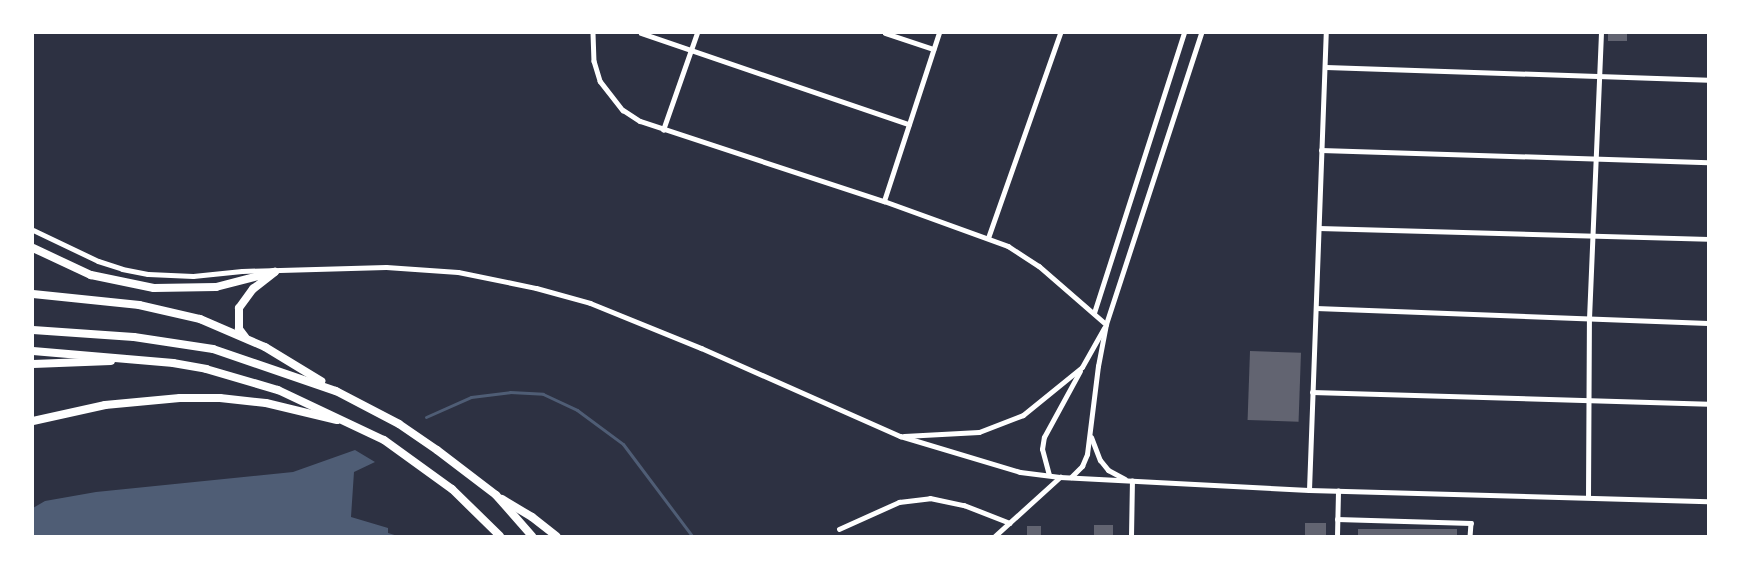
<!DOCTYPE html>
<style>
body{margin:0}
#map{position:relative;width:1741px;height:569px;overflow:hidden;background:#2d3142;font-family:"Work Sans",sans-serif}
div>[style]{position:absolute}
.water>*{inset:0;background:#4f5d75}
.stream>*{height:3px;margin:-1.5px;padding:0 1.5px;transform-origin:1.5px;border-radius:1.5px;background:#4f5d75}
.building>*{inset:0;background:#626471;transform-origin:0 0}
.minor>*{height:4.5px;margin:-2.25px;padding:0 2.25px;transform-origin:2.25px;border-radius:2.25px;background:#fff}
.tertiary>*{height:5px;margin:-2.5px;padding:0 2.5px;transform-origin:2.5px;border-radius:2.5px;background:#fff}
.trunk>*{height:8px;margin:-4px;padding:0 4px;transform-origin:4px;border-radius:4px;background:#fff}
.motorway>*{height:8px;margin:-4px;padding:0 4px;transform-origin:4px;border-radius:4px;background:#fff}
span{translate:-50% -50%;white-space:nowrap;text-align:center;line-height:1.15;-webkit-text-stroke:4.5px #fff;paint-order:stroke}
.frame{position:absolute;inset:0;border:34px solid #fff;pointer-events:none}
</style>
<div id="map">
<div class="water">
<i style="clip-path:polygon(355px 450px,375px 462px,354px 472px,351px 517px,388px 528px,388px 536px,33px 536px,33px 508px,45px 501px,96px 492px,293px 472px)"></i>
</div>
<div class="stream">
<i style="left:426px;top:417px;width:49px;rotate:-24deg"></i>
<i style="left:471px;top:397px;width:39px;rotate:-7deg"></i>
<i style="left:510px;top:392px;width:33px;rotate:3deg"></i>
<i style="left:543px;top:394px;width:38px;rotate:25deg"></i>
<i style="left:577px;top:410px;width:57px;rotate:36.5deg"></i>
<i style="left:623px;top:444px;width:115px;rotate:53.1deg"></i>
<i style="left:384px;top:533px;width:10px;rotate:17deg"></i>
</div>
<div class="building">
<i style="left:1608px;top:33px;width:19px;height:8px"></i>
<i style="left:1250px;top:351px;width:51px;height:69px;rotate:2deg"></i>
<i style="left:1305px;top:523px;width:21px;height:13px"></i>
<i style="left:1094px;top:525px;width:19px;height:11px"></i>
<i style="left:1027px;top:526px;width:14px;height:10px"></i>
<i style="left:1358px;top:529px;width:99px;height:7px"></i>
</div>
<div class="minor">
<i style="left:593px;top:33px;width:28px;rotate:88deg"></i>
<i style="left:594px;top:61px;width:21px;rotate:73deg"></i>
<i style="left:600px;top:81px;width:37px;rotate:52deg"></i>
<i style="left:623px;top:110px;width:20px;rotate:33deg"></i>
<i style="left:640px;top:121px;width:257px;rotate:18.2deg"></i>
<i style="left:884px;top:201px;width:132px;rotate:19.9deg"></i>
<i style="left:1008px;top:246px;width:37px;rotate:33deg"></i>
<i style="left:1039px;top:266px;width:89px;rotate:40.9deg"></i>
<i style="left:641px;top:33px;width:283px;rotate:18.8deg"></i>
<i style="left:885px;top:33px;width:51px;rotate:18.4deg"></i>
<i style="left:1326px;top:67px;width:382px;rotate:1.9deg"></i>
<i style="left:663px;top:130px;width:103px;rotate:-70.7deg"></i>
<i style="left:1321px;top:150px;width:387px;rotate:1.8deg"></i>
<i style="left:884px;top:201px;width:177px;rotate:-71.9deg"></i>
<i style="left:1319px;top:228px;width:389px;rotate:1.6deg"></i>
<i style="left:988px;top:238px;width:217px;rotate:-70.6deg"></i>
<i style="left:1316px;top:308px;width:392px;rotate:2.2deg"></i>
<i style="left:1094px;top:313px;width:294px;rotate:-72.2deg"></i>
<i style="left:1312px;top:392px;width:396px;rotate:1.7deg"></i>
<i style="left:1309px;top:490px;width:457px;rotate:-87.9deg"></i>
<i style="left:1588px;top:497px;width:178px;rotate:-89.7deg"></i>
<i style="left:1589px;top:319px;width:286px;rotate:-87.6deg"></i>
<i style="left:1337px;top:519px;width:134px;rotate:1.7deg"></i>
<i style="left:1471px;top:523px;width:13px;rotate:94deg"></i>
<i style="left:839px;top:529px;width:66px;rotate:-24.2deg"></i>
<i style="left:899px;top:502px;width:31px;rotate:-7deg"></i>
<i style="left:930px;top:498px;width:35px;rotate:12deg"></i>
<i style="left:964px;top:505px;width:49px;rotate:21.4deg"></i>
<i style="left:995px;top:536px;width:88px;rotate:-42.2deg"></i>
<i style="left:1131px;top:536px;width:55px;rotate:-89deg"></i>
<i style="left:1337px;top:536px;width:45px;rotate:-88.7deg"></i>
</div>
<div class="tertiary">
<i style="left:33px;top:230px;width:72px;rotate:25.5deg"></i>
<i style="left:98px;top:261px;width:25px;rotate:18deg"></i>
<i style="left:122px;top:269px;width:26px;rotate:11deg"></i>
<i style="left:148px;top:274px;width:45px;rotate:2.5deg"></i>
<i style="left:193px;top:276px;width:49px;rotate:-5.8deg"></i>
<i style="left:242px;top:271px;width:144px;rotate:-1.6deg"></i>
<i style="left:386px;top:267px;width:72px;rotate:4deg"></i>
<i style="left:458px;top:272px;width:80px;rotate:11.6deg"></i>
<i style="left:536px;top:288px;width:56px;rotate:15.5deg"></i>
<i style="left:590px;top:303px;width:120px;rotate:22.1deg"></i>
<i style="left:701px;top:348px;width:218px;rotate:23.9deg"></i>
<i style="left:900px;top:436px;width:125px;rotate:16.7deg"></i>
<i style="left:1020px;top:472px;width:40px;rotate:7.1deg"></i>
<i style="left:1060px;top:477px;width:249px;rotate:3deg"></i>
<i style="left:1309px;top:490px;width:399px;rotate:1.6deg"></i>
<i style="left:904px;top:436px;width:75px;rotate:-3.1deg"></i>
<i style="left:979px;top:432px;width:47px;rotate:-21.1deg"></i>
<i style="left:1023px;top:415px;width:76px;rotate:-39.1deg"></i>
<i style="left:1082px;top:367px;width:45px;rotate:-60.6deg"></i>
<i style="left:1091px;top:437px;width:25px;rotate:69deg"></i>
<i style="left:1100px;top:460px;width:13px;rotate:51deg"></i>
<i style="left:1108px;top:470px;width:19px;rotate:28deg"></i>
<i style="left:1049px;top:475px;width:27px;rotate:-105deg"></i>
<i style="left:1042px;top:449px;width:12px;rotate:-81deg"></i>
<i style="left:1044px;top:437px;width:75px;rotate:-61.4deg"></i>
<i style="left:1071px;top:477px;width:16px;rotate:-45deg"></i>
<i style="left:1082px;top:466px;width:13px;rotate:-67deg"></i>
<i style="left:1087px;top:454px;width:89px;rotate:-82.9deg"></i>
<i style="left:1098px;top:366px;width:43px;rotate:-79.2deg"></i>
<i style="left:1106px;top:324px;width:306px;rotate:-71.9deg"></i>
</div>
<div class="trunk">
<i style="left:33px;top:248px;width:64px;rotate:25deg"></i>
<i style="left:91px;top:275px;width:64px;rotate:11.7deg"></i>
<i style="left:154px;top:288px;width:62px;rotate:-0.9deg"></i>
<i style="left:216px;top:287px;width:60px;rotate:-14.5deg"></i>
</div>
<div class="motorway">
<i style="left:33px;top:294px;width:107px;rotate:5.9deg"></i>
<i style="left:139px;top:305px;width:63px;rotate:12.9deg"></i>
<i style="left:200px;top:319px;width:71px;rotate:23.3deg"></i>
<i style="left:265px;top:347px;width:66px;rotate:31.3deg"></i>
<i style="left:33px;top:330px;width:101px;rotate:4deg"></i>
<i style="left:134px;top:337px;width:80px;rotate:8.6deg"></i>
<i style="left:213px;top:349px;width:130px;rotate:18.9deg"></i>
<i style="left:336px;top:391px;width:71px;rotate:27.6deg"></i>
<i style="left:399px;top:424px;width:46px;rotate:34.4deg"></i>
<i style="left:437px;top:450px;width:74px;rotate:37.3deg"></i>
<i style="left:496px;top:495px;width:55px;rotate:48.7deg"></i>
<i style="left:245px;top:337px;width:10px;rotate:-127deg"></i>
<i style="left:239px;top:329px;width:21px;rotate:-90deg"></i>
<i style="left:239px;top:308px;width:24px;rotate:-54deg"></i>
<i style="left:253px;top:289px;width:28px;rotate:-38deg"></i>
<i style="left:33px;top:351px;width:141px;rotate:4.9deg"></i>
<i style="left:173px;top:363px;width:34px;rotate:10deg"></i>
<i style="left:206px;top:369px;width:75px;rotate:16.3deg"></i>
<i style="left:278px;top:390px;width:117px;rotate:25.3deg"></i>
<i style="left:384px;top:440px;width:84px;rotate:35.8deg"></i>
<i style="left:452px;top:489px;width:67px;rotate:44.4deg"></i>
<i style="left:33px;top:364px;width:78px;rotate:-2.2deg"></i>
<i style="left:33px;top:421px;width:74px;rotate:-12.5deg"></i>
<i style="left:105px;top:405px;width:75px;rotate:-5.3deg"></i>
<i style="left:180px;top:398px;width:40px"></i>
<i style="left:220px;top:398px;width:46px;rotate:6.2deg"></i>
<i style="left:266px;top:403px;width:73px;rotate:13.5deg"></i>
<i style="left:502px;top:499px;width:35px;rotate:31deg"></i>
<i style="left:532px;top:517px;width:31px;rotate:38deg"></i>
</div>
<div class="frame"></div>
</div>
